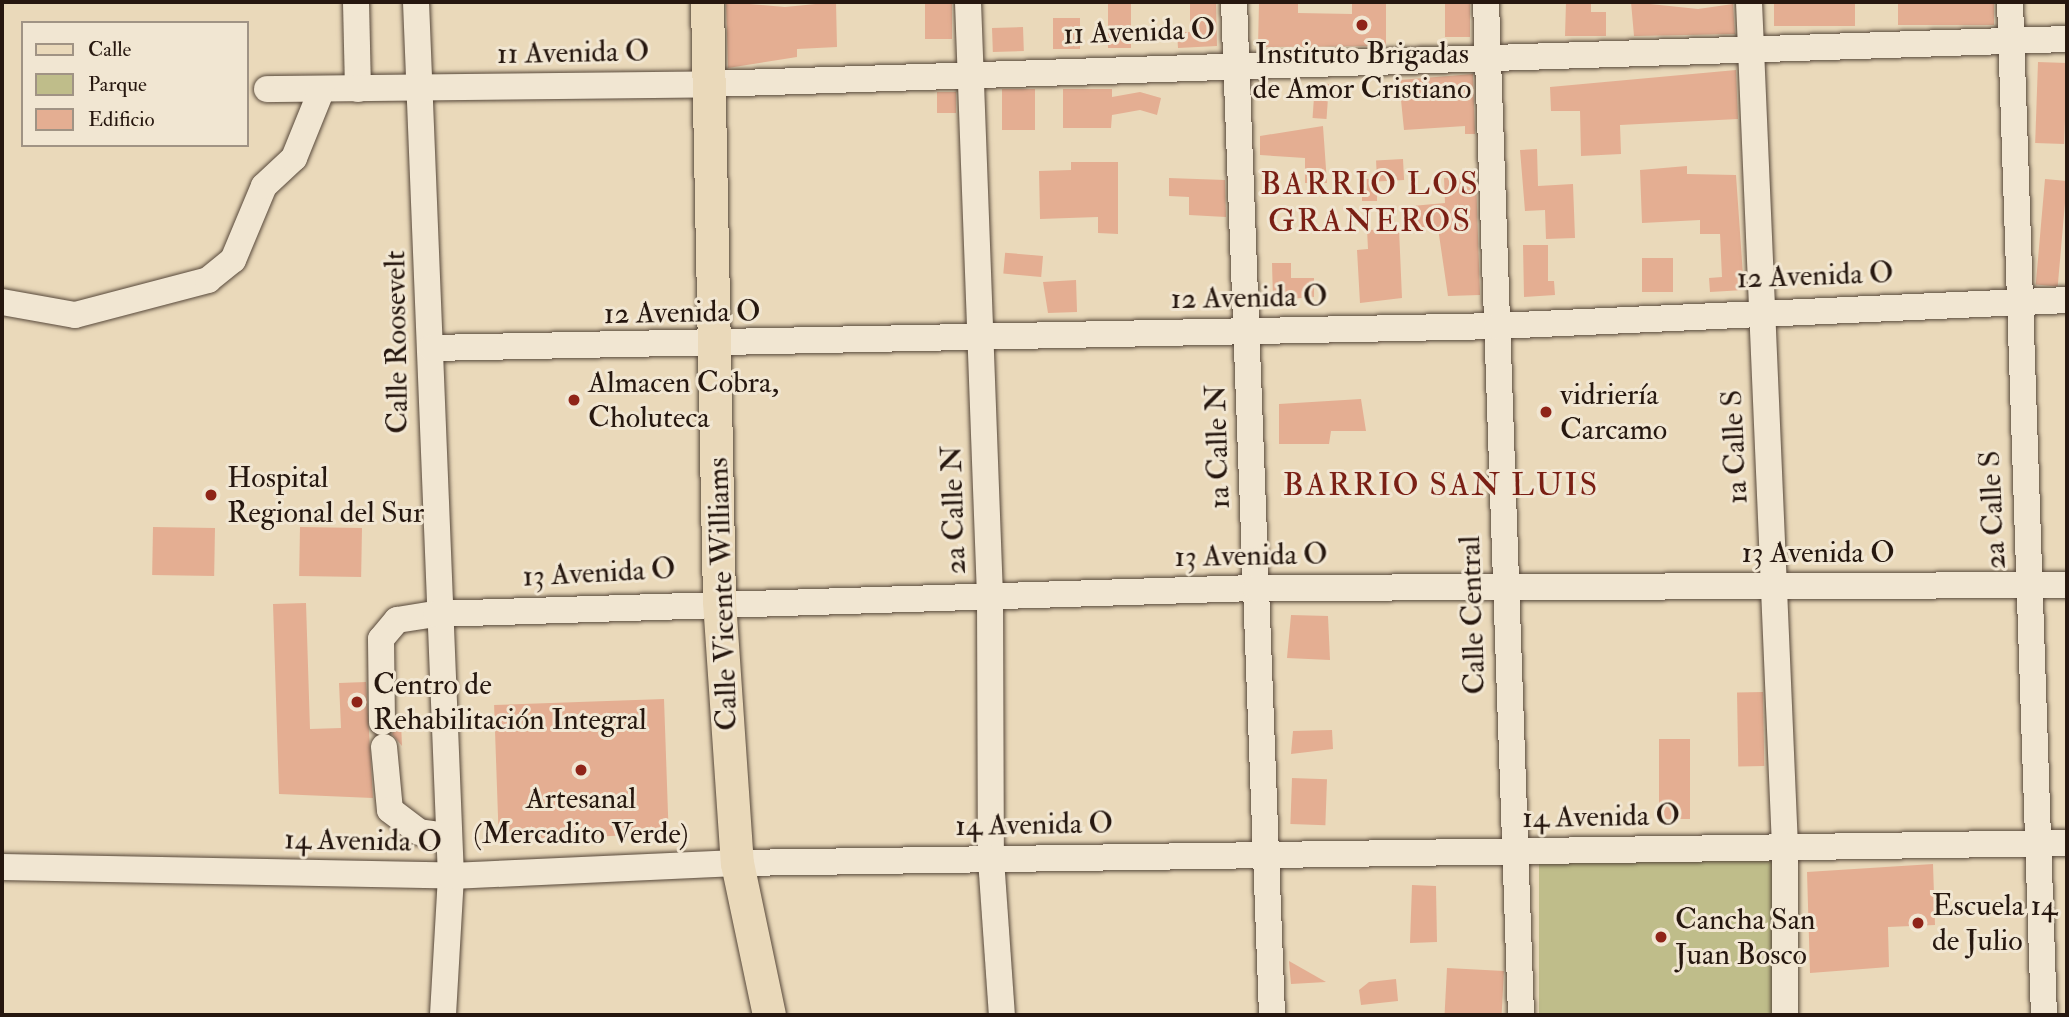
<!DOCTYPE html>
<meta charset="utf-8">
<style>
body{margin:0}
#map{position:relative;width:2069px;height:1017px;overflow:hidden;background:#ead9ba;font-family:"IM FELL Double Pica",serif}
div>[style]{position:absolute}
.green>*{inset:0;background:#bfbd8a;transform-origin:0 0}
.building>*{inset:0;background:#e4ae92;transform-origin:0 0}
.roads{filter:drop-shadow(0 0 2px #57483a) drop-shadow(0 0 2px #57483a)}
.minor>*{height:26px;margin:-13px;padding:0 13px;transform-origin:13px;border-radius:13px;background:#f1e6d2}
.major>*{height:33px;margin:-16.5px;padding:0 16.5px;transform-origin:16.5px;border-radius:16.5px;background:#ead9ba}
.dots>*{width:19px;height:19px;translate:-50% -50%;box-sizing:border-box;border:4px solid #f1e6d2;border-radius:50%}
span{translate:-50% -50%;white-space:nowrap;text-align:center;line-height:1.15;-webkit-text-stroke:6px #f1e6d2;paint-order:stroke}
.street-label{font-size:30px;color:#26170f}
.poi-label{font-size:30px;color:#26170f}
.left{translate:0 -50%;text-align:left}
.neighbourhood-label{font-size:32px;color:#7a1f14;letter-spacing:2px}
.frame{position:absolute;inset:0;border:4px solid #26170f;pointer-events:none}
.legend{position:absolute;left:21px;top:21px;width:228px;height:126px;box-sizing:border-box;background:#f1e6d2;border:2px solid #a09384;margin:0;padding:9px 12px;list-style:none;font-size:21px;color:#26170f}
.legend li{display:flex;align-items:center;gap:14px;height:35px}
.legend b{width:35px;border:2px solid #a09384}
</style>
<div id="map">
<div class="green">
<i style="left:1539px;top:859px;width:237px;height:156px"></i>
</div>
<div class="building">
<i style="clip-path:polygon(726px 2px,785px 7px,836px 2px,837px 47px,797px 49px,797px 57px,728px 68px)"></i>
<i style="left:925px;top:2px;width:27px;height:37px"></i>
<i style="left:1108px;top:2px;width:23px;height:46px"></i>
<i style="clip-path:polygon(1190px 2px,1216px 2px,1217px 46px,1178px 48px,1177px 32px,1190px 32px)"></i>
<i style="clip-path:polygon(1259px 2px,1298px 2px,1298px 13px,1352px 14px,1352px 2px,1386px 2px,1386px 46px,1258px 47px)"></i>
<i style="left:1445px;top:2px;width:25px;height:35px"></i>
<i style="clip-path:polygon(1566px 2px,1591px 2px,1591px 12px,1606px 12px,1606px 36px,1565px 36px)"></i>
<i style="clip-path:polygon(1631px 2px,1698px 9px,1733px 4px,1735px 34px,1634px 36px)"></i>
<i style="left:1774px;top:2px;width:81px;height:24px"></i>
<i style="left:1898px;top:2px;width:96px;height:23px"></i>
<i style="left:1053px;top:18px;width:27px;height:31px"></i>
<i style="left:1023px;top:27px;width:24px;height:31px;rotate:88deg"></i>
<i style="left:2038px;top:62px;width:29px;height:81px;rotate:2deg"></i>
<i style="clip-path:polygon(1736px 70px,1738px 119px,1620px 125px,1621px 154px,1581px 156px,1580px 111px,1551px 111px,1550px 87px)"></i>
<i style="clip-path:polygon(1473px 74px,1475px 134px,1465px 134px,1465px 126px,1404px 130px,1399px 80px)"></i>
<i style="left:1315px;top:83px;width:14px;height:35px;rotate:4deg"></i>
<i style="left:1035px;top:89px;width:41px;height:33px;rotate:90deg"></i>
<i style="clip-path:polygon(1063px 89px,1112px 89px,1112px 97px,1140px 92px,1161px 98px,1157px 115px,1140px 110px,1112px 115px,1111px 128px,1063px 128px)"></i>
<i style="left:937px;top:92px;width:19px;height:21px"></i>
<i style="clip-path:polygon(1323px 126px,1327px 183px,1305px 183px,1305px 158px,1260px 155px,1260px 136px)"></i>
<i style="clip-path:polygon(1537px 149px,1538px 186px,1573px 184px,1575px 238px,1546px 239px,1545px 210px,1525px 211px,1520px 150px)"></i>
<i style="left:1403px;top:159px;width:21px;height:27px;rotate:87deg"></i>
<i style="clip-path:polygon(1071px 162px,1118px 162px,1118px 234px,1098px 233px,1098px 217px,1040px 219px,1039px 171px,1071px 170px)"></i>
<i style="clip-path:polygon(1687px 166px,1687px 174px,1736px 175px,1744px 290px,1710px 292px,1709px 278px,1722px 277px,1720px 234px,1700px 234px,1700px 220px,1642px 223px,1640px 170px)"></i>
<i style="clip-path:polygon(1476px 177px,1480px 295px,1448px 296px,1438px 228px,1403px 230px,1401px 207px,1445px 203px,1444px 178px)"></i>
<i style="clip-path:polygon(1169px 178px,1225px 180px,1226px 217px,1189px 215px,1189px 197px,1169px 196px)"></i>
<i style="left:1377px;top:179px;width:22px;height:15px;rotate:90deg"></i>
<i style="left:2045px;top:179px;width:22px;height:106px;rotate:5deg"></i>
<i style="clip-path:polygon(1399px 229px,1402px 298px,1360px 303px,1357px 250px,1368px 249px,1367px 230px)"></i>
<i style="clip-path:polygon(1523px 245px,1548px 245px,1548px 281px,1554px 281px,1555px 295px,1524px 297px)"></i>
<i style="left:1043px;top:256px;width:21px;height:38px;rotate:95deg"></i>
<i style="left:1673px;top:258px;width:34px;height:31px;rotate:90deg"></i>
<i style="clip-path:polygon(1272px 263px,1291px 263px,1291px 278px,1314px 278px,1314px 297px,1273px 300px)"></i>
<i style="clip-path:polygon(1076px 280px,1077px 312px,1048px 313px,1043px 282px)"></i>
<i style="clip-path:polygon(1361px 399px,1366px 431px,1331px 431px,1329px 444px,1279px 444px,1279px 404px)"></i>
<i style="left:153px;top:527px;width:62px;height:48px;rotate:1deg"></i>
<i style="left:300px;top:527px;width:62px;height:49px;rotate:1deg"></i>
<i style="clip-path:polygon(306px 603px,310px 729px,341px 728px,339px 683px,366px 682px,373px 798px,279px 794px,273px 604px)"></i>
<i style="clip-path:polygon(1291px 615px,1328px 616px,1330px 660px,1287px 658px)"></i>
<i style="left:1763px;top:692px;width:74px;height:26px;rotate:89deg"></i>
<i style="left:664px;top:699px;width:135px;height:170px;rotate:88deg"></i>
<i style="clip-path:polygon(398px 722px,401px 722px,402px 746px,392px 734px)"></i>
<i style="clip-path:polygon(1332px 730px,1333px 749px,1291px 754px,1293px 731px)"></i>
<i style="left:1690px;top:739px;width:80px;height:31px;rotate:90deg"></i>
<i style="left:1292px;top:778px;width:35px;height:46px;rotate:2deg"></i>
<i style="clip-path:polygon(1933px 864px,1935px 925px,1888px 927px,1889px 967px,1810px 973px,1807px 872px)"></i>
<i style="clip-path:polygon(1412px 885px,1436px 886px,1437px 942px,1410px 943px)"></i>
<i style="clip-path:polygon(1289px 961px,1326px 982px,1291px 984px)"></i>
<i style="left:1447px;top:968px;width:57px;height:47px;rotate:3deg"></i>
<i style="clip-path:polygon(1396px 979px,1398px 1001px,1361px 1005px,1359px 990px,1369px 982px)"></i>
</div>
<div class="roads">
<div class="minor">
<i style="left:356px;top:2px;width:87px;rotate:88.7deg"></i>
<i style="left:416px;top:2px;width:875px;rotate:87.71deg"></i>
<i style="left:451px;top:876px;width:139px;rotate:93.3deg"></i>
<i style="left:968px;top:2px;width:594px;rotate:87.88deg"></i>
<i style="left:990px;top:596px;width:263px;rotate:89.8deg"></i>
<i style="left:991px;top:859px;width:156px;rotate:86deg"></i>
<i style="left:1234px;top:2px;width:1014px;rotate:87.85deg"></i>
<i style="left:1486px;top:2px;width:1014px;rotate:88.02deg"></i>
<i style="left:1749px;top:2px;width:845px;rotate:87.56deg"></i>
<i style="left:1785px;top:846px;width:169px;rotate:90deg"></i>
<i style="left:2010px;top:2px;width:1014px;rotate:88.08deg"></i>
<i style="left:267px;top:89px;width:443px;rotate:-0.6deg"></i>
<i style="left:710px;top:84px;width:1358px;rotate:-1.9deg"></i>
<i style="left:2px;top:302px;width:74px;rotate:10.1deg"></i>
<i style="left:75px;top:315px;width:138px;rotate:-14.7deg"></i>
<i style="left:208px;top:280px;width:32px;rotate:-39deg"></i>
<i style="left:233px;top:260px;width:80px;rotate:-67.3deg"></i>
<i style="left:264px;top:186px;width:41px;rotate:-43deg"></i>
<i style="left:294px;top:158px;width:74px;rotate:-67.9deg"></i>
<i style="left:431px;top:348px;width:1066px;rotate:-1.18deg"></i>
<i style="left:1497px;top:326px;width:571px;rotate:-2.61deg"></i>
<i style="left:382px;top:722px;width:83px;rotate:-90.7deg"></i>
<i style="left:381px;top:639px;width:25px;rotate:-50deg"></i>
<i style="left:397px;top:620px;width:39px;rotate:-9deg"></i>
<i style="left:436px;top:614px;width:820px;rotate:-1.82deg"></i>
<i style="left:1256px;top:588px;width:811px;rotate:-0.21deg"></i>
<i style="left:384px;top:747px;width:63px;rotate:84.6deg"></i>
<i style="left:390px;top:810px;width:36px;rotate:37deg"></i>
<i style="left:419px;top:832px;width:29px;rotate:8deg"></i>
<i style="left:2px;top:867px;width:449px;rotate:1.1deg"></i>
<i style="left:451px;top:876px;width:286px;rotate:-2.6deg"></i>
<i style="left:737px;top:863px;width:1330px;rotate:-0.86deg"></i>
</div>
<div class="major">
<i style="left:707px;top:2px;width:599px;rotate:88.85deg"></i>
<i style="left:719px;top:601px;width:263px;rotate:86.1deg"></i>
<i style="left:737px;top:863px;width:155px;rotate:78.1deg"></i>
</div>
</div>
<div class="dots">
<i style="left:1362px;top:25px;background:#8f2418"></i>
<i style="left:574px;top:400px;background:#8f2418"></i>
<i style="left:1546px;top:412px;background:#8f2418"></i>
<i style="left:211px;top:495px;background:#8f2418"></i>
<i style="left:357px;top:702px;background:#8f2418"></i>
<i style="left:581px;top:770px;background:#8f2418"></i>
<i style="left:1918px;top:923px;background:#8f2418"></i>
<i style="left:1661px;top:937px;background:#8f2418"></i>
</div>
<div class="street-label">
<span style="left:1139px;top:32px;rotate:-2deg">11 Avenida O</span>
<span style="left:573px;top:53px;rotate:-1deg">11 Avenida O</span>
<span style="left:1815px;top:276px;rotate:-2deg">12 Avenida O</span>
<span style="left:1249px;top:298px;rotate:-1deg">12 Avenida O</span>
<span style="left:682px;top:313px;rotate:-1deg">12 Avenida O</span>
<span style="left:397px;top:342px;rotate:-91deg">Calle Roosevelt</span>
<span style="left:1218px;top:447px;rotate:-92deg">1a Calle N</span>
<span style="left:1735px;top:447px;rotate:-93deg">1a Calle S</span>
<span style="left:954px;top:510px;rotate:-92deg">2a Calle N</span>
<span style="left:1993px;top:510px;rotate:-93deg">2a Calle S</span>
<span style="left:1818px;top:553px">13 Avenida O</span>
<span style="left:1251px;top:556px;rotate:-1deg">13 Avenida O</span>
<span style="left:599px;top:573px;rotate:-3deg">13 Avenida O</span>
<span style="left:723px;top:594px;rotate:-92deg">Calle Vicente Williams</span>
<span style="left:1473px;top:615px;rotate:-92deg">Calle Central</span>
<span style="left:1601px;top:817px;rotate:-1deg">14 Avenida O</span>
<span style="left:1034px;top:825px;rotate:-1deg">14 Avenida O</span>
<span style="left:363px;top:841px;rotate:1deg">14 Avenida O</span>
</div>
<div class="poi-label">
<span style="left:1362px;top:71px">Instituto Brigadas<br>de Amor Cristiano</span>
<span class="left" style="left:588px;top:400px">Almacen Cobra,<br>Choluteca</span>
<span class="left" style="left:1560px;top:412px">vidriería<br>Carcamo</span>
<span class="left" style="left:227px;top:495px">Hospital<br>Regional del Sur</span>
<span class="left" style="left:373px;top:702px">Centro de<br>Rehabilitación Integral</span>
<span style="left:581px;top:816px">Artesanal<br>(Mercadito Verde)</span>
<span class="left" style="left:1932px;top:923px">Escuela 14<br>de Julio</span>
<span class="left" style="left:1675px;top:937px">Cancha San<br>Juan Bosco</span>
</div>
<div class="neighbourhood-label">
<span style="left:1370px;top:203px">BARRIO LOS<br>GRANEROS</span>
<span style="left:1441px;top:485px">BARRIO SAN LUIS</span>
</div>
<div class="frame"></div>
<ul class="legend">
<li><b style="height:9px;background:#ead9ba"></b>Calle</li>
<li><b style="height:19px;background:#bfbd8a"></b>Parque</li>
<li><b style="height:19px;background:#e4ae92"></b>Edificio</li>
</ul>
</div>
